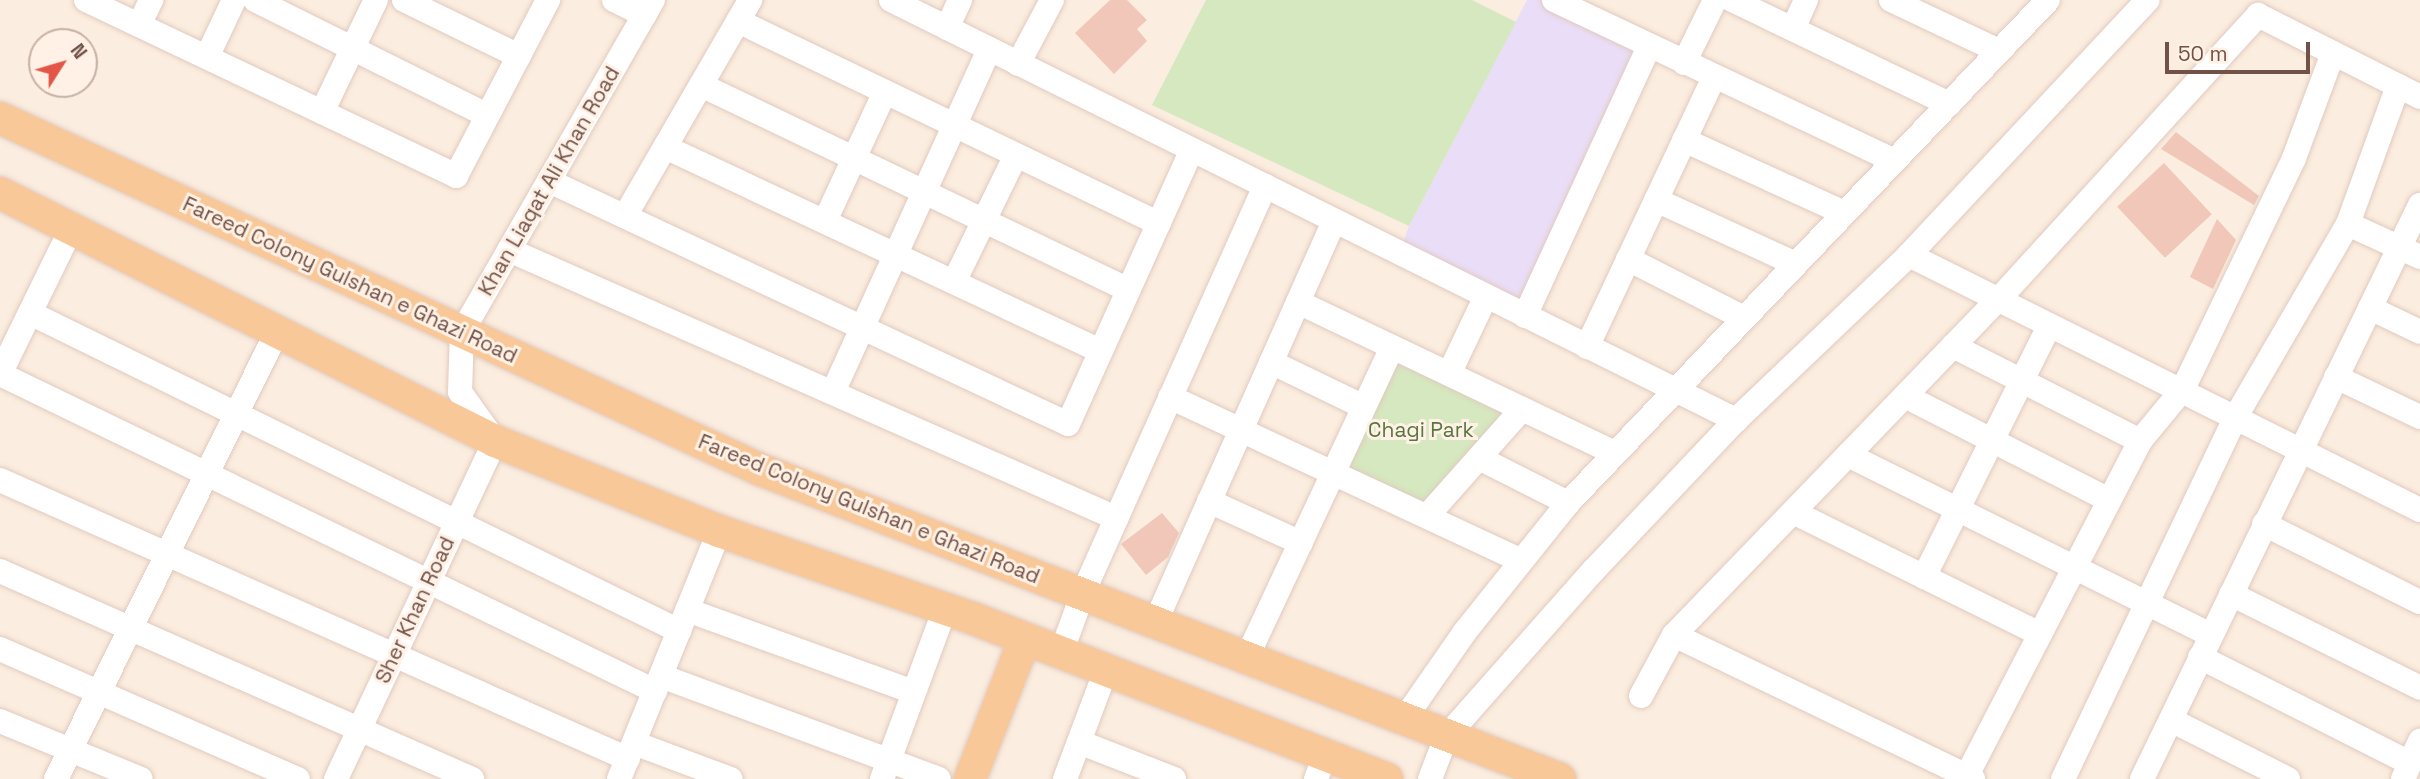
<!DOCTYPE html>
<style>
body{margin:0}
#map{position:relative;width:2420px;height:779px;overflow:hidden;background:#fbeddf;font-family:"Space Grotesk",sans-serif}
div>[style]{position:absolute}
.education>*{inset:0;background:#eaddf7}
.green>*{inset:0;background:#d5e8bf}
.building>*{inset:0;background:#f0c7b8;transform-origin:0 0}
.roads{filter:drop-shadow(0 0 2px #e1cabf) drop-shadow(0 0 2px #e1cabf)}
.minor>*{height:24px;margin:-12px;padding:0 12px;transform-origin:12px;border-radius:12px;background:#fff}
.major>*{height:32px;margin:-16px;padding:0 16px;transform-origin:16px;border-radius:16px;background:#f9c899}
span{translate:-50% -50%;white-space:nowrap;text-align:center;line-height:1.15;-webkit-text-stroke:6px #fff1e5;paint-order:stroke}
.street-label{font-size:21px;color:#715148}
.park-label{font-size:21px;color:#577741}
.north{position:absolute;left:28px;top:28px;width:70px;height:70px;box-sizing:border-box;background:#fff1e5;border:2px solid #c6b1a6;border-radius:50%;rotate:53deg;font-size:19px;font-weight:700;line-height:28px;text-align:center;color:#715148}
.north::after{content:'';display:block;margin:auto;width:24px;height:32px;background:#e35547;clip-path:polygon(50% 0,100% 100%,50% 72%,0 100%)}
.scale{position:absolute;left:2165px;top:42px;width:145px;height:32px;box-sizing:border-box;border:4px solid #715148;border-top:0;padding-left:9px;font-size:21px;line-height:24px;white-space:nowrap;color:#715148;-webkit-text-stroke:5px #fff1e5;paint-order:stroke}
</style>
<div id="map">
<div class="education">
<i style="clip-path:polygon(1527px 0,1554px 0,1649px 46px,1525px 316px,1399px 253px,1409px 226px)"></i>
</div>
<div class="green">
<i style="clip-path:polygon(1206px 0,1472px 0,1516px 22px,1409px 226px,1152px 105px)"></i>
<i style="clip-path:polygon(1392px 347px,1522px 409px,1428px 515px,1334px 472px)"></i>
</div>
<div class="building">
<i style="clip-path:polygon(1110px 0,1127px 0,1147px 20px,1137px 29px,1147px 41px,1114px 74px,1075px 33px)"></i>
<i style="clip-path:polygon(2176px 132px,2259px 196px,2254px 205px,2161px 149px)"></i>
<i style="left:2164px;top:163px;width:70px;height:64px;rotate:47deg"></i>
<i style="clip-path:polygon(2217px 219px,2236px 240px,2213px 289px,2190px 277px)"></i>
<i style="clip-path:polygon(1162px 513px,1179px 533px,1168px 557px,1146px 575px,1121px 544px)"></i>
</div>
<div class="roads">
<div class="minor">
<i style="left:86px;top:0;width:410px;rotate:25.4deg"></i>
<i style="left:456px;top:176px;width:199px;rotate:-62.4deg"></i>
<i style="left:255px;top:0;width:259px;rotate:26.4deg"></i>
<i style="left:404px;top:0;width:128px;rotate:26deg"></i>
<i style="left:614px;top:0;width:34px;rotate:26deg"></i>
<i style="left:891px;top:0;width:944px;rotate:26.43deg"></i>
<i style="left:1554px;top:0;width:376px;rotate:25.3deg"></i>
<i style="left:1732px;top:0;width:241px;rotate:25.6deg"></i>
<i style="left:1891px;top:0;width:119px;rotate:25.3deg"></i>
<i style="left:738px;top:21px;width:467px;rotate:25.7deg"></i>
<i style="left:139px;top:25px;width:28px;rotate:-64deg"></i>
<i style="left:947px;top:28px;width:31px;rotate:-65deg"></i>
<i style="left:1793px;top:29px;width:32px;rotate:-66deg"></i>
<i style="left:207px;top:57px;width:63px;rotate:-64.7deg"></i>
<i style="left:1684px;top:63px;width:70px;rotate:-63.8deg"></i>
<i style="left:1018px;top:64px;width:72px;rotate:-62deg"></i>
<i style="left:701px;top:85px;width:474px;rotate:25.6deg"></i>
<i style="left:322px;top:112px;width:124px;rotate:-64.3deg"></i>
<i style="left:1684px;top:140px;width:176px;rotate:24.5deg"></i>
<i style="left:665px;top:147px;width:480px;rotate:25.1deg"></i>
<i style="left:549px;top:181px;width:573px;rotate:25.09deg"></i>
<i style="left:1068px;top:424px;width:301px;rotate:-65.7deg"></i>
<i style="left:1656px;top:200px;width:154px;rotate:24.6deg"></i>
<i style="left:625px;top:216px;width:250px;rotate:-59.9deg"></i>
<i style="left:825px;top:221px;width:142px;rotate:-65.1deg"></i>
<i style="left:2348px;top:224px;width:79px;rotate:24.6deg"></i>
<i style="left:509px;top:250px;width:664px;rotate:23.82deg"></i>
<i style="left:1909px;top:255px;width:571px;rotate:26.52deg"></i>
<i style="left:1628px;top:259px;width:130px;rotate:27deg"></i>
<i style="left:954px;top:282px;width:141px;rotate:-64deg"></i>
<i style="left:1298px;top:302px;width:350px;rotate:25.5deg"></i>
<i style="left:2370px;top:308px;width:55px;rotate:25.6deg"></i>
<i style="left:30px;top:313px;width:723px;rotate:26.1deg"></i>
<i style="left:1525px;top:316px;width:297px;rotate:-65.3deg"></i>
<i style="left:1953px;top:346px;width:210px;rotate:26.9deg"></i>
<i style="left:1587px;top:347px;width:298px;rotate:-64.8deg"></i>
<i style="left:1271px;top:362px;width:103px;rotate:25.8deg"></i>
<i style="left:0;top:374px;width:728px;rotate:25.83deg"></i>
<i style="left:0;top:374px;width:161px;rotate:-63.9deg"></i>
<i style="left:1449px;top:374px;width:86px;rotate:-64.6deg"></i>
<i style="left:2336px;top:377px;width:93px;rotate:25.5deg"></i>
<i style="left:833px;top:392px;width:377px;rotate:-65.5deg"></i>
<i style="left:1905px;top:396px;width:229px;rotate:27deg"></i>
<i style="left:1170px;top:397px;width:386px;rotate:25deg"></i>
<i style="left:1848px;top:455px;width:405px;rotate:26.4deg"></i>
<i style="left:1479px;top:458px;width:100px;rotate:26.8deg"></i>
<i style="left:0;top:480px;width:687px;rotate:23.95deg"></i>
<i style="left:1209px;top:501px;width:101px;rotate:24.5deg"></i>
<i style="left:1793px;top:512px;width:275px;rotate:26.3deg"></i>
<i style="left:1428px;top:515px;width:142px;rotate:-48.4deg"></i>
<i style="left:2264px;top:524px;width:174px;rotate:26.6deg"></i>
<i style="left:0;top:571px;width:516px;rotate:23.78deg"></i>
<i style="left:1924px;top:577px;width:280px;rotate:-63.5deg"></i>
<i style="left:2231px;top:594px;width:211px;rotate:26.4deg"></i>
<i style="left:687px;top:610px;width:241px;rotate:19.9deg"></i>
<i style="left:1156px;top:621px;width:438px;rotate:-66deg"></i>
<i style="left:1674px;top:635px;width:332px;rotate:25.7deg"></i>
<i style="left:0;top:649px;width:325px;rotate:23.6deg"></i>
<i style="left:1061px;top:653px;width:64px;rotate:-69.9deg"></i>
<i style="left:1083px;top:593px;width:446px;rotate:-65.9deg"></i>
<i style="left:1247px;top:657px;width:342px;rotate:-64.9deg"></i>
<i style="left:2200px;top:657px;width:235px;rotate:26.8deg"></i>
<i style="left:661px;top:676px;width:296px;rotate:20.3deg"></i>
<i style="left:1641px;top:696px;width:69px;rotate:-61.6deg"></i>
<i style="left:1674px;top:635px;width:466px;rotate:-46deg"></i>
<i style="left:1998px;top:300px;width:386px;rotate:-47.6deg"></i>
<i style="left:2258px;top:15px;width:182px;rotate:26.8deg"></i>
<i style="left:1405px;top:718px;width:103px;rotate:-55.2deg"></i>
<i style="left:1464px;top:633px;width:166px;rotate:-51.3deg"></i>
<i style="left:1568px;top:503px;width:695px;rotate:-46.34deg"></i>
<i style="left:2171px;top:720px;width:131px;rotate:26.8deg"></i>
<i style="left:0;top:721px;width:152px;rotate:22.4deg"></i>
<i style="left:1079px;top:742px;width:102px;rotate:21.3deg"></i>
<i style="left:634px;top:743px;width:103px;rotate:20.4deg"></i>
<i style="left:56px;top:779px;width:497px;rotate:-63.7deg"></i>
<i style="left:336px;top:779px;width:374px;rotate:-64.8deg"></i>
<i style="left:495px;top:441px;width:60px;rotate:-125.5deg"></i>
<i style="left:460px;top:392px;width:60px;rotate:-88.1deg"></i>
<i style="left:462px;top:332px;width:383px;rotate:-60.1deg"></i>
<i style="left:619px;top:779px;width:267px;rotate:-68deg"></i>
<i style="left:882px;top:779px;width:181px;rotate:-69.7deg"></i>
<i style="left:1065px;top:779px;width:116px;rotate:-69.4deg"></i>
<i style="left:1316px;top:779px;width:26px;rotate:-69deg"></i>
<i style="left:1430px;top:779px;width:45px;rotate:-69.1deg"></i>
<i style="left:1446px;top:737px;width:222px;rotate:-48.5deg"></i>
<i style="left:1593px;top:571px;width:208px;rotate:-46.6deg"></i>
<i style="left:1736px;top:420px;width:239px;rotate:-43.6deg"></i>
<i style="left:1909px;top:255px;width:349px;rotate:-46.9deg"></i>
<i style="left:1965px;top:779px;width:381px;rotate:-62.6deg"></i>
<i style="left:2140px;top:441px;width:67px;rotate:-50.4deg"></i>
<i style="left:2183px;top:389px;width:256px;rotate:-64.3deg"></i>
<i style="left:2294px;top:158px;width:112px;rotate:-69.6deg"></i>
<i style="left:2063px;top:779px;width:400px;rotate:-64.5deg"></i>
<i style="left:2235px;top:418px;width:225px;rotate:-59.8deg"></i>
<i style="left:2348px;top:224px;width:147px;rotate:-70.1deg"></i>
<i style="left:2142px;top:779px;width:638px;rotate:-64.16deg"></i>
<i style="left:2403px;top:779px;width:42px;rotate:-65.9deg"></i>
</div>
<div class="major">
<i style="left:0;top:118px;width:836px;rotate:24.82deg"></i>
<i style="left:759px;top:469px;width:859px;rotate:21.16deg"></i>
<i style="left:0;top:193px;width:554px;rotate:26.61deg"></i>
<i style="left:495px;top:441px;width:241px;rotate:21.9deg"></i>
<i style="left:719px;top:531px;width:268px;rotate:19deg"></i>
<i style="left:972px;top:618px;width:445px;rotate:21.2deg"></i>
<i style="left:970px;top:779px;width:150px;rotate:-68.6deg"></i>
</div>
</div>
<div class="street-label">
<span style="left:549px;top:181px;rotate:-60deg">Khan Liaqat Ali Khan Road</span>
<span style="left:350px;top:280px;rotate:25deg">Fareed Colony Gulshan e Ghazi Road</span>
<span style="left:869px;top:509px;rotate:22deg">Fareed Colony Gulshan e Ghazi Road</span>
<span style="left:415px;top:610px;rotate:-65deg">Sher Khan Road</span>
</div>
<div class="park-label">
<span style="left:1421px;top:430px">Chagi Park</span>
</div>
<div class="north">N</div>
<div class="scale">50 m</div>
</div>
